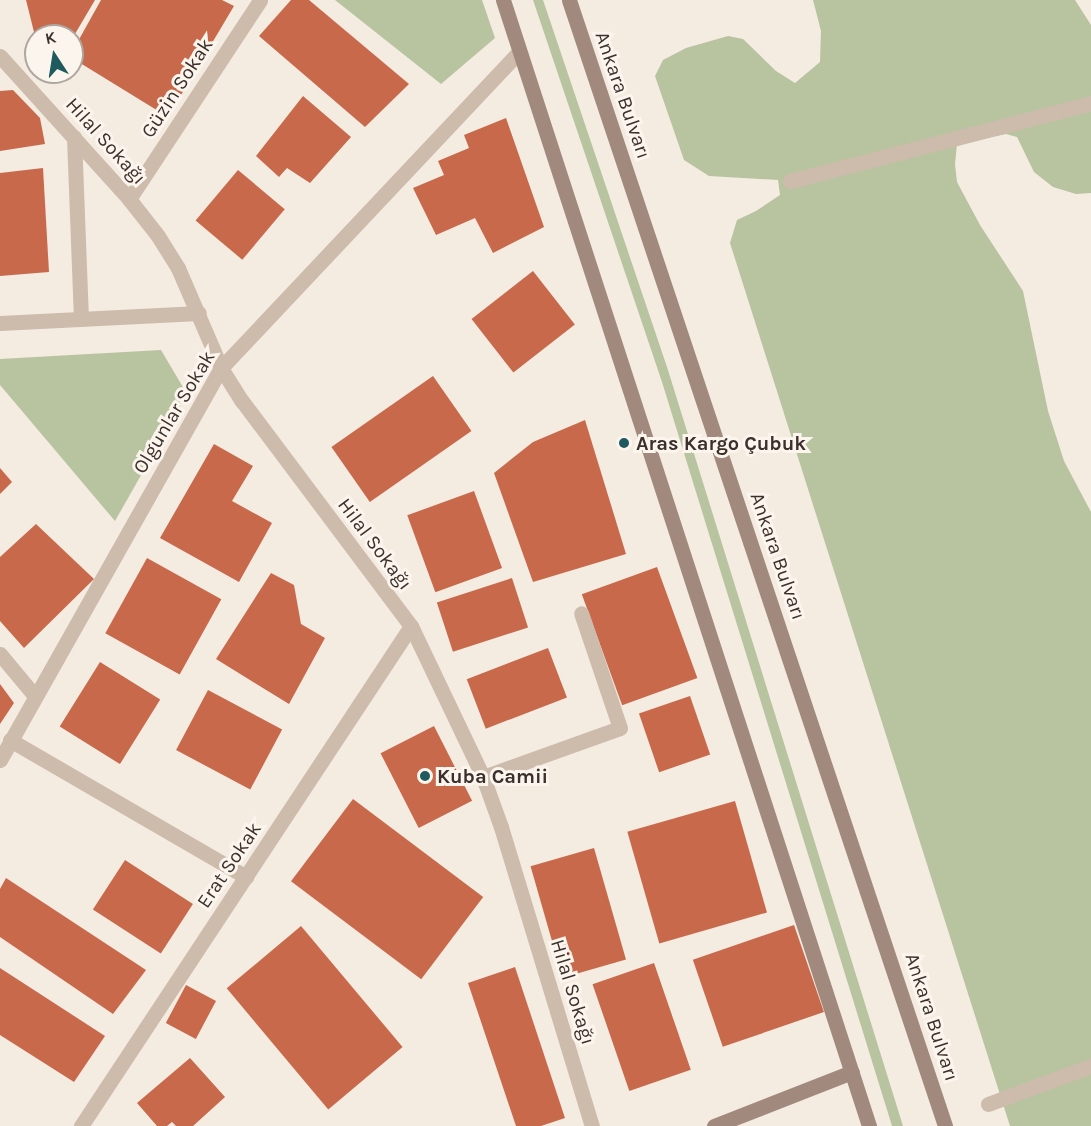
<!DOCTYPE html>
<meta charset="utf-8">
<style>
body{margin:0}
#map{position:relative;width:1091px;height:1126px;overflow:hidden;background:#f4ebe1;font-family:Karla,sans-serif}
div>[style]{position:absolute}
.green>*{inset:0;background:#b8c4a0}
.building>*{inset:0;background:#c8694b;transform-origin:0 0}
.lane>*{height:15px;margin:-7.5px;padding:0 7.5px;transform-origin:7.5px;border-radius:7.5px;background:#cdbbac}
.street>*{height:15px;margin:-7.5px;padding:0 7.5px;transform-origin:7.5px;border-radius:7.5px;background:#cdbbac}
.secondary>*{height:15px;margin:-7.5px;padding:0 7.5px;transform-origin:7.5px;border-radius:7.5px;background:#a18a7d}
.dots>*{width:16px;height:16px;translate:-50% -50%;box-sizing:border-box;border:3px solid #fbf5ee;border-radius:50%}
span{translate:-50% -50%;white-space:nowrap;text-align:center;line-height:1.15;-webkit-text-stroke:6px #fbf5ee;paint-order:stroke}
.street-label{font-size:20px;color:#3b302b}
.poi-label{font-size:20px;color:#3b302b;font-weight:700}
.left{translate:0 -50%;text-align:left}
.north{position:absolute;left:24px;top:24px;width:60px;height:60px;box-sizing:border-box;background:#fbf5ee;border:2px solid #aea6a0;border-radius:50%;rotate:348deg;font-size:16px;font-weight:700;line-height:24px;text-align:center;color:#3b302b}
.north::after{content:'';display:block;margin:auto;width:21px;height:27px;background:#1f5a5e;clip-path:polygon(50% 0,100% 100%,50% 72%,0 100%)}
</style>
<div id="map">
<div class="green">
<i style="clip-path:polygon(335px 0,482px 0,495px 38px,441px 84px)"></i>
<i style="clip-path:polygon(533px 0,543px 0,668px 370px,903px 1126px,892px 1126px,662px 382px)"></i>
<i style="clip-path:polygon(813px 0,1075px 0,1091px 25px,1091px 193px,1076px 194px,1053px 187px,1034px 172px,1017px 137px,1006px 134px,957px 144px,955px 164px,957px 182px,980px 225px,1023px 291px,1048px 411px,1064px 461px,1091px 512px,1091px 1126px,1010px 1126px,730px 243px,737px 220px,756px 211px,780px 195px,778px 180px,709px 176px,684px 160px,655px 76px,663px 60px,686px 48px,728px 36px,743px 39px,776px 71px,795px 83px,820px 62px,821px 31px)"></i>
<i style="clip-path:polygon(161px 350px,187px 394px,115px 521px,0 385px,0 359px)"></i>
</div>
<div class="building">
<i style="clip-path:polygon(26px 0,95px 0,72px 39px,72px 36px,35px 36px)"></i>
<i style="clip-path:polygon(101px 0,222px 0,234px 6px,168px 117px,72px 58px,72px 52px)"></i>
<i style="clip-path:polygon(291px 0,309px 0,409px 84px,365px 127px,259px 36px)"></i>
<i style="clip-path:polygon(13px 90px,40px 118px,45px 144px,0 151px,0 91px)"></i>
<i style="clip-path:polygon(303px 96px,351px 137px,310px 183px,287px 168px,279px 177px,256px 156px)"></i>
<i style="clip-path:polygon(506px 118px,544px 227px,493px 253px,475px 218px,436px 235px,413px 188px,444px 175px,438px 161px,469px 148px,464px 135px)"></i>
<i style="clip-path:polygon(43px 168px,49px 272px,0 276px,0 173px)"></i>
<i style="left:238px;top:170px;width:61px;height:66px;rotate:40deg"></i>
<i style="left:533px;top:271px;width:68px;height:78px;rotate:52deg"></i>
<i style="left:433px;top:376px;width:67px;height:124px;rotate:55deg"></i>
<i style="clip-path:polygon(585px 420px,626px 554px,533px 582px,494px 473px,533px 442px)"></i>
<i style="clip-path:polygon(214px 444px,253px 466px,232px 501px,272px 523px,239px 582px,160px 538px)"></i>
<i style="clip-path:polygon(0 468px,12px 482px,0 494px)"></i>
<i style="left:474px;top:491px;width:82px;height:71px;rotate:70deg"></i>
<i style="clip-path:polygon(36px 524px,94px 579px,24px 648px,0 621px,0 557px)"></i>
<i style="left:147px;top:558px;width:85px;height:86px;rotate:29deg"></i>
<i style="left:657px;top:567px;width:118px;height:80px;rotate:70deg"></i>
<i style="clip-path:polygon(271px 573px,294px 585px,301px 624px,325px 638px,289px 704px,216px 659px)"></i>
<i style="left:512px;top:578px;width:52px;height:79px;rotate:72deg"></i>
<i style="left:548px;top:648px;width:53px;height:87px;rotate:69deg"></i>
<i style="left:100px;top:662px;width:71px;height:76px;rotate:32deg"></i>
<i style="clip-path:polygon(0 684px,14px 703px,0 724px)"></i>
<i style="left:208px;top:690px;width:84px;height:68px;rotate:28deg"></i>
<i style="left:690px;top:696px;width:62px;height:54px;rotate:71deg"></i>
<i style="left:434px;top:726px;width:84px;height:60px;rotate:63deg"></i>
<i style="left:353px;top:799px;width:163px;height:103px;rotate:37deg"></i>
<i style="left:735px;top:801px;width:116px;height:112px;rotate:74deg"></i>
<i style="left:594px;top:848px;width:116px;height:66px;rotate:74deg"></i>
<i style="left:125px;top:860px;width:81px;height:59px;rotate:33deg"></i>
<i style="clip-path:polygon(6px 878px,146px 970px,113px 1014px,0 937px,0 889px)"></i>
<i style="left:794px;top:925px;width:92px;height:107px;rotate:71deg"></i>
<i style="left:301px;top:926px;width:158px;height:97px;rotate:50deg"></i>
<i style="left:654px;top:963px;width:113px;height:65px;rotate:71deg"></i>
<i style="clip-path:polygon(515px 967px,565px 1118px,541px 1126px,516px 1126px,468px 983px)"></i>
<i style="clip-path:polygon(0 968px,105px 1036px,74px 1082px,0 1035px)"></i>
<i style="left:186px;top:985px;width:34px;height:43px;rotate:28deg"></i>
<i style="clip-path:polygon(190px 1058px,225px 1097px,193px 1126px,176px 1126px,172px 1122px,167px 1126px,157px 1126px,137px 1103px)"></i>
</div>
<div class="lane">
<i style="left:790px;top:181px;width:311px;rotate:-14.5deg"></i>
<i style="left:988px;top:1104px;width:110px;rotate:-20.3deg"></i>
</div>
<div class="street">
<i style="left:0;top:56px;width:193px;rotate:47.9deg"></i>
<i style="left:129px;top:199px;width:47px;rotate:51.9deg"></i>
<i style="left:158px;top:236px;width:38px;rotate:58deg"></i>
<i style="left:178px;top:268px;width:109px;rotate:66.7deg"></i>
<i style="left:221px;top:368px;width:39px;rotate:58deg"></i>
<i style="left:242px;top:401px;width:281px;rotate:53.1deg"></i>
<i style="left:411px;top:626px;width:167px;rotate:64.5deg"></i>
<i style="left:483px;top:777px;width:53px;rotate:70.2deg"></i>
<i style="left:501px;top:827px;width:313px;rotate:73.1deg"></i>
<i style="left:74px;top:137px;width:182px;rotate:87.8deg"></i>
<i style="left:129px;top:199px;width:238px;rotate:-56.6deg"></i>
<i style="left:0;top:323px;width:199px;rotate:-2.9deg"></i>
<i style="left:0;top:654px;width:53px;rotate:50.3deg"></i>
<i style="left:10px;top:740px;width:273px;rotate:30.1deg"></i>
<i style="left:0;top:760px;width:450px;rotate:-60.6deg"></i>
<i style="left:221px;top:368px;width:434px;rotate:-46.7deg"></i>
<i style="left:483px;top:777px;width:145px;rotate:-19.7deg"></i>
<i style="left:620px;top:728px;width:121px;rotate:-108.7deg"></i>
<i style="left:81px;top:1126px;width:599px;rotate:-56.58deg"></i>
</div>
<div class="secondary">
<i style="left:503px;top:0;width:1184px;rotate:71.99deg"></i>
<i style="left:569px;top:0;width:1187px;rotate:71.53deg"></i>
<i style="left:714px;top:1126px;width:148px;rotate:-21.4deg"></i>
</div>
<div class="dots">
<i style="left:624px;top:443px;background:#1f5a5e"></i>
<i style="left:425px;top:776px;background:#1f5a5e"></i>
</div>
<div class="street-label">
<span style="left:177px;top:88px;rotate:-57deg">Güzin Sokak</span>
<span style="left:623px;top:95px;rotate:71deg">Ankara Bulvarı</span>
<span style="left:106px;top:141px;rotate:48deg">Hilal Sokağı</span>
<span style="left:174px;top:412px;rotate:-59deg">Olgunlar Sokak</span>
<span style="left:375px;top:544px;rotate:53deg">Hilal Sokağı</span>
<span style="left:778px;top:556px;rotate:71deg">Ankara Bulvarı</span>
<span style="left:229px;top:865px;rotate:-56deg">Erat Sokak</span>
<span style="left:573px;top:992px;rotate:73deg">Hilal Sokağı</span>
<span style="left:932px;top:1017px;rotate:72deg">Ankara Bulvarı</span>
</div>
<div class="poi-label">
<span class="left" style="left:636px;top:443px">Aras Kargo Çubuk</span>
<span class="left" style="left:437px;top:776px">Kuba Camii</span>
</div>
<div class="north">K</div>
</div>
